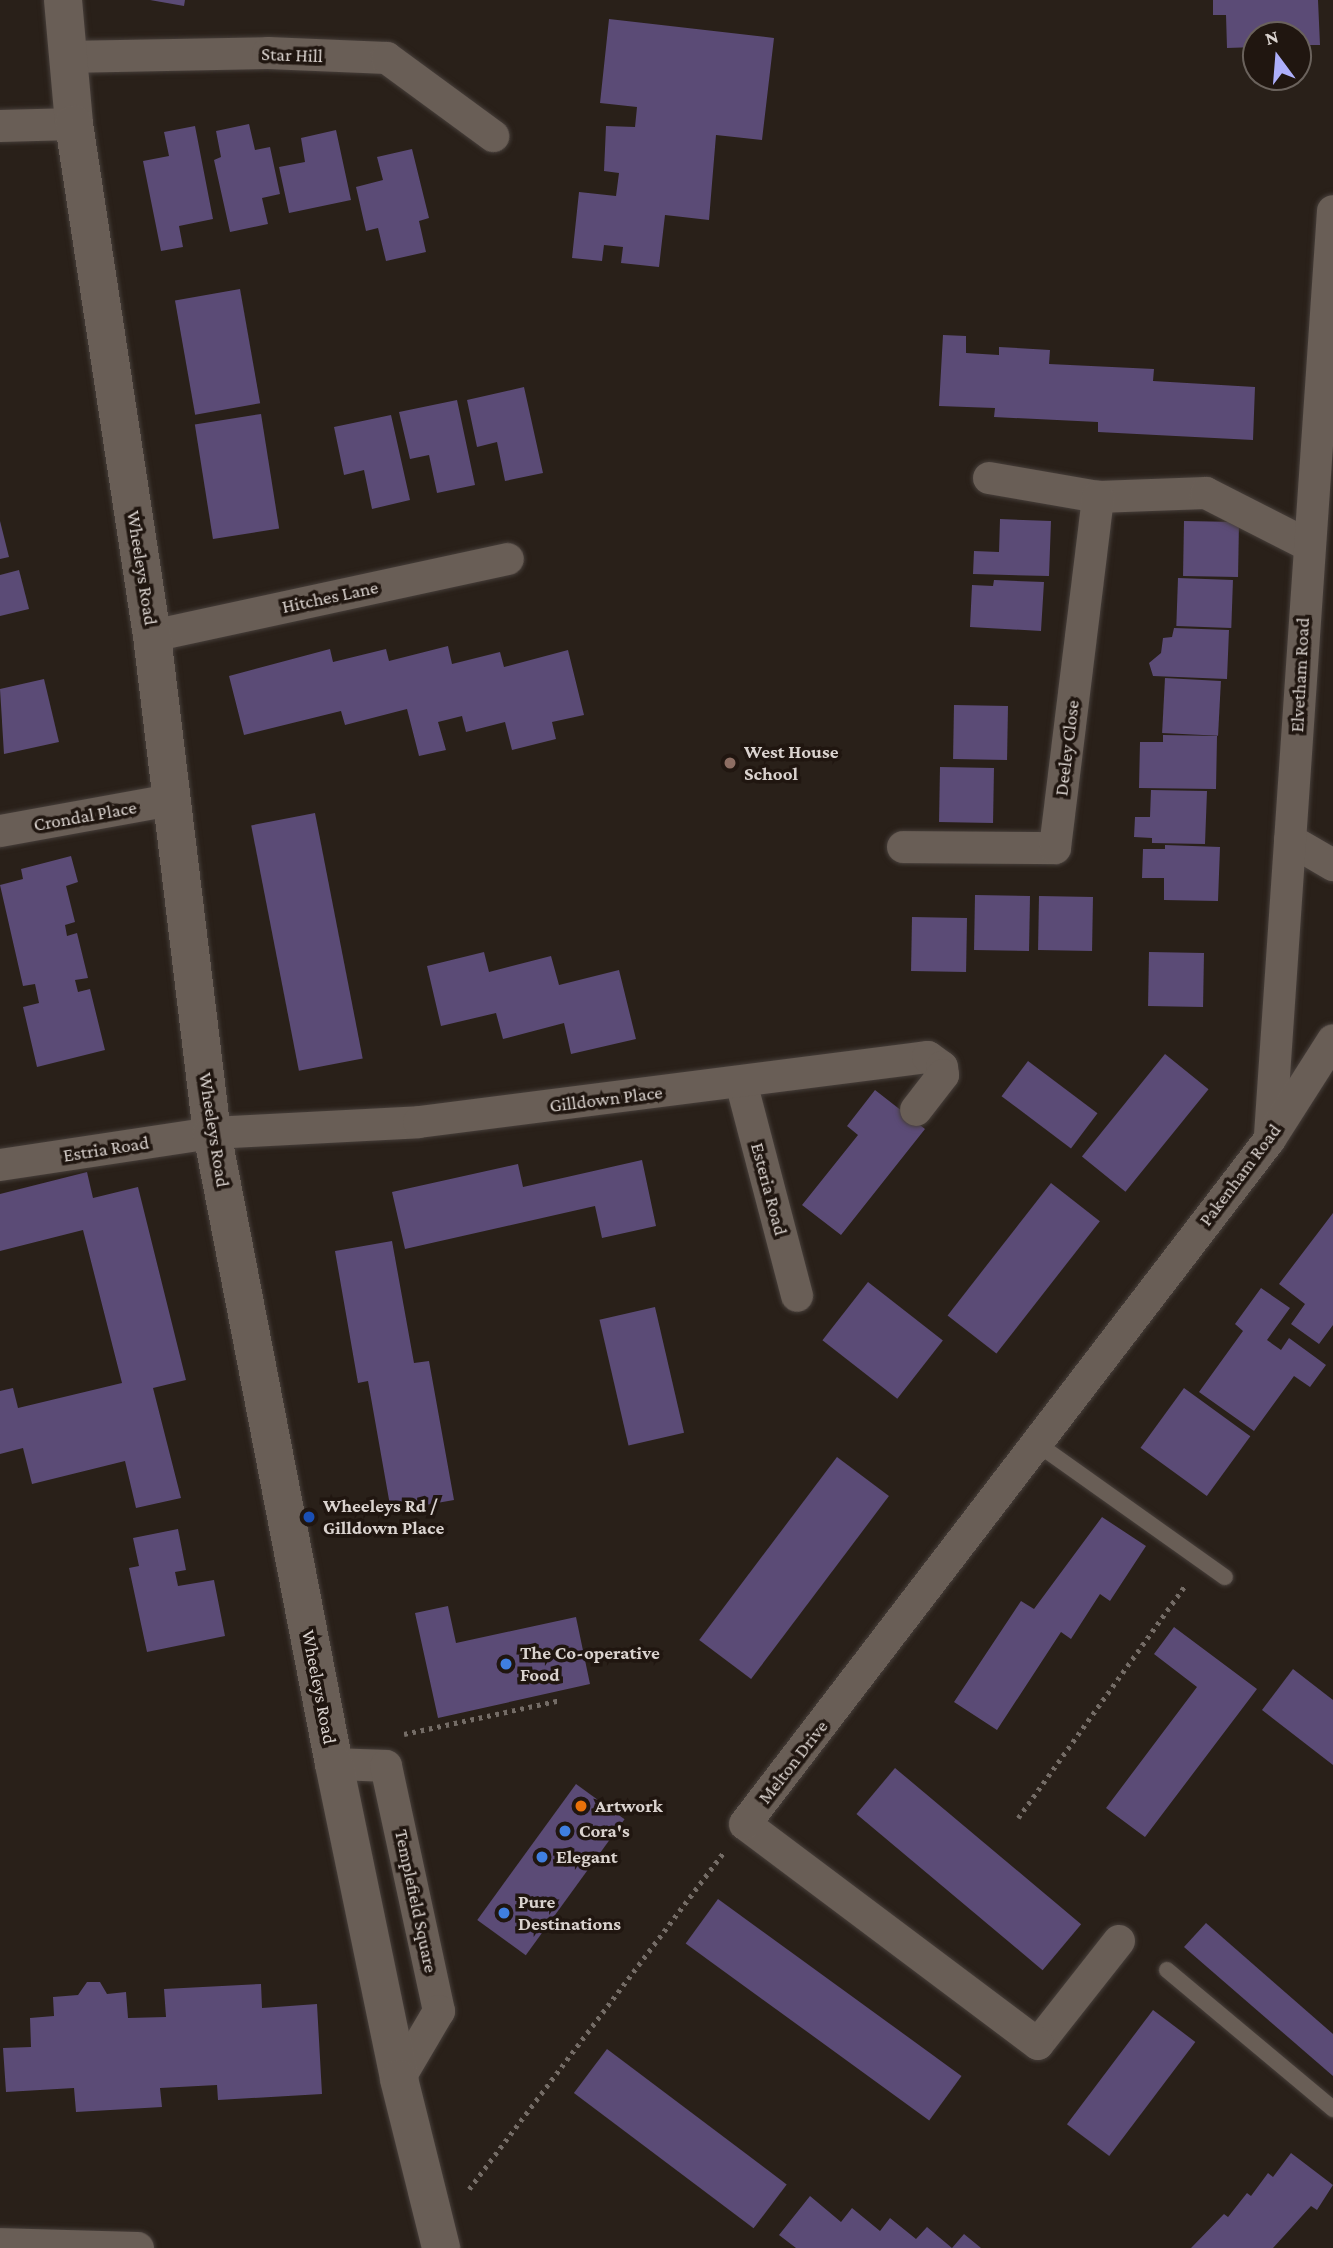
<!DOCTYPE html>
<style>
body{margin:0}
#map{position:relative;width:1333px;height:2248px;overflow:hidden;background:#292019;font-family:"Crimson Pro",serif}
div>[style]{position:absolute}
.building>*{inset:0;background:#5b4b76;transform-origin:0 0}
.path>*{height:4.5px;margin-top:-2.25px;transform-origin:0;background:repeating-linear-gradient(90deg,#746c66 0 3.5px,transparent 0 8.5px)}
.roads{filter:drop-shadow(0 0 2px #463e3a) drop-shadow(0 0 2px #463e3a)}
.service>*{height:16px;margin:-8px;padding:0 8px;transform-origin:8px;border-radius:8px;background:#695e56}
.minor>*{height:32px;margin:-16px;padding:0 16px;transform-origin:16px;border-radius:16px;background:#695e56}
.tertiary>*{height:38px;margin:-19px;padding:0 19px;transform-origin:19px;border-radius:19px;background:#695e56}
.dots>*{width:19px;height:19px;translate:-50% -50%;box-sizing:border-box;border:4px solid #201610;border-radius:50%}
span{translate:-50% -50%;white-space:nowrap;text-align:center;line-height:1.15;-webkit-text-stroke:7px #201610;paint-order:stroke}
.street-label{font-size:19px;color:#dad3cf}
.poi-label{font-size:19px;color:#dad3cf;font-weight:700}
.left{translate:0 -50%;text-align:left}
.north{position:absolute;left:1242px;top:21px;width:70px;height:70px;box-sizing:border-box;background:#201610;border:2px solid #6a625c;border-radius:50%;rotate:344deg;font-size:19px;font-weight:700;line-height:28px;text-align:center;color:#dad3cf}
.north::after{content:'';display:block;margin:auto;width:24px;height:32px;background:#adaffb;clip-path:polygon(50% 0,100% 100%,50% 72%,0 100%)}
</style>
<div id="map">
<div class="building">
<i style="clip-path:polygon(150px 0,185px 0,184px 6px)"></i>
<i style="clip-path:polygon(1213px 0,1318px 0,1320px 45px,1298px 45px,1298px 35px,1256px 35px,1256px 47px,1227px 48px,1226px 15px,1213px 15px)"></i>
<i style="clip-path:polygon(609px 19px,774px 38px,762px 140px,716px 135px,709px 220px,665px 215px,659px 267px,621px 263px,623px 247px,604px 245px,602px 261px,572px 258px,579px 192px,616px 196px,619px 173px,604px 171px,606px 126px,635px 127px,637px 107px,600px 103px)"></i>
<i style="clip-path:polygon(249px 124px,255px 150px,270px 147px,280px 194px,262px 198px,268px 224px,230px 232px,214px 160px,221px 157px,216px 131px)"></i>
<i style="clip-path:polygon(195px 126px,213px 219px,179px 226px,183px 247px,161px 251px,143px 161px,169px 156px,164px 132px)"></i>
<i style="clip-path:polygon(336px 130px,351px 200px,289px 213px,279px 167px,305px 162px,301px 138px)"></i>
<i style="clip-path:polygon(412px 149px,429px 218px,419px 221px,426px 252px,386px 261px,378px 228px,366px 231px,356px 187px,383px 180px,377px 157px)"></i>
<i style="left:240px;top:289px;width:116px;height:66px;rotate:80deg"></i>
<i style="clip-path:polygon(943px 335px,966px 336px,966px 353px,999px 355px,999px 347px,1050px 350px,1049px 364px,1154px 369px,1153px 381px,1255px 387px,1253px 440px,1098px 432px,1098px 422px,994px 417px,995px 408px,939px 406px)"></i>
<i style="clip-path:polygon(524px 387px,543px 473px,505px 481px,497px 442px,477px 447px,467px 400px)"></i>
<i style="clip-path:polygon(457px 400px,475px 485px,437px 493px,429px 455px,410px 459px,399px 412px)"></i>
<i style="left:261px;top:414px;width:116px;height:67px;rotate:81deg"></i>
<i style="clip-path:polygon(391px 415px,410px 500px,372px 509px,364px 470px,344px 475px,334px 427px)"></i>
<i style="clip-path:polygon(1000px 519px,1051px 521px,1049px 576px,973px 574px,974px 551px,999px 552px)"></i>
<i style="clip-path:polygon(0 521px,9px 557px,0 559px)"></i>
<i style="left:1184px;top:521px;width:55px;height:55px;rotate:1deg"></i>
<i style="clip-path:polygon(19px 570px,29px 609px,0 616px,0 575px)"></i>
<i style="left:1178px;top:578px;width:55px;height:48px;rotate:2deg"></i>
<i style="clip-path:polygon(994px 580px,1044px 582px,1041px 631px,970px 627px,972px 585px,993px 586px)"></i>
<i style="clip-path:polygon(1174px 628px,1229px 630px,1227px 679px,1153px 676px,1149px 663px,1161px 653px,1163px 638px,1172px 637px)"></i>
<i style="clip-path:polygon(448px 646px,452px 664px,500px 652px,504px 667px,568px 650px,584px 715px,552px 722px,556px 739px,512px 750px,505px 722px,466px 732px,462px 716px,438px 722px,446px 750px,419px 756px,407px 709px,345px 725px,341px 711px,244px 735px,229px 676px,330px 649px,333px 662px,386px 649px,389px 661px)"></i>
<i style="left:1165px;top:678px;width:56px;height:55px;rotate:3deg"></i>
<i style="clip-path:polygon(44px 679px,59px 742px,4px 754px,0 689px)"></i>
<i style="left:954px;top:705px;width:54px;height:54px;rotate:1deg"></i>
<i style="clip-path:polygon(1163px 735px,1217px 736px,1216px 789px,1139px 788px,1140px 742px,1163px 742px)"></i>
<i style="left:940px;top:767px;width:54px;height:55px;rotate:1deg"></i>
<i style="clip-path:polygon(1151px 790px,1207px 791px,1205px 844px,1152px 843px,1152px 838px,1134px 837px,1135px 817px,1150px 817px)"></i>
<i style="left:315px;top:813px;width:250px;height:65px;rotate:79deg"></i>
<i style="clip-path:polygon(1165px 845px,1220px 847px,1218px 901px,1164px 900px,1164px 878px,1142px 878px,1143px 849px,1165px 849px)"></i>
<i style="clip-path:polygon(71px 856px,78px 882px,66px 886px,75px 922px,65px 925px,67px 936px,77px 933px,88px 978px,75px 980px,78px 992px,90px 989px,105px 1050px,37px 1067px,23px 1007px,39px 1003px,35px 984px,23px 986px,0 885px,23px 879px,21px 869px)"></i>
<i style="left:975px;top:895px;width:55px;height:55px;rotate:1deg"></i>
<i style="left:1039px;top:896px;width:54px;height:54px;rotate:1deg"></i>
<i style="left:912px;top:917px;width:55px;height:54px;rotate:1deg"></i>
<i style="clip-path:polygon(484px 952px,489px 972px,551px 956px,559px 985px,619px 970px,636px 1039px,571px 1054px,564px 1023px,503px 1039px,496px 1013px,441px 1026px,427px 966px)"></i>
<i style="left:1149px;top:952px;width:55px;height:54px;rotate:1deg"></i>
<i style="left:1165px;top:1054px;width:56px;height:132px;rotate:39deg"></i>
<i style="left:1028px;top:1061px;width:87px;height:44px;rotate:37deg"></i>
<i style="clip-path:polygon(875px 1090px,925px 1129px,841px 1235px,802px 1205px,858px 1135px,847px 1126px)"></i>
<i style="clip-path:polygon(642px 1160px,656px 1226px,602px 1238px,595px 1206px,405px 1249px,392px 1192px,518px 1164px,523px 1187px)"></i>
<i style="clip-path:polygon(87px 1172px,93px 1198px,138px 1187px,186px 1380px,153px 1388px,181px 1498px,136px 1508px,125px 1461px,32px 1484px,23px 1448px,0 1454px,0 1391px,13px 1388px,18px 1408px,122px 1383px,83px 1230px,0 1251px,0 1194px)"></i>
<i style="left:1051px;top:1183px;width:62px;height:168px;rotate:38deg"></i>
<i style="clip-path:polygon(1333px 1213px,1333px 1325px,1319px 1344px,1291px 1324px,1305px 1304px,1279px 1284px)"></i>
<i style="clip-path:polygon(392px 1241px,414px 1363px,429px 1361px,454px 1500px,391px 1511px,368px 1381px,358px 1383px,335px 1251px)"></i>
<i style="left:868px;top:1282px;width:95px;height:74px;rotate:38deg"></i>
<i style="clip-path:polygon(1261px 1288px,1290px 1308px,1267px 1340px,1281px 1350px,1289px 1338px,1326px 1365px,1310px 1387px,1294px 1376px,1254px 1431px,1199px 1392px,1243px 1331px,1235px 1324px)"></i>
<i style="left:655px;top:1307px;width:129px;height:57px;rotate:77deg"></i>
<i style="left:1184px;top:1388px;width:82px;height:74px;rotate:36deg"></i>
<i style="left:837px;top:1457px;width:65px;height:229px;rotate:37deg"></i>
<i style="clip-path:polygon(1102px 1517px,1146px 1546px,1110px 1601px,1100px 1594px,1071px 1639px,1061px 1632px,997px 1730px,954px 1702px,1021px 1601px,1034px 1609px)"></i>
<i style="clip-path:polygon(178px 1529px,186px 1570px,175px 1572px,178px 1586px,214px 1580px,225px 1636px,147px 1652px,129px 1568px,139px 1566px,133px 1538px)"></i>
<i style="clip-path:polygon(448px 1606px,456px 1643px,576px 1617px,590px 1684px,438px 1718px,415px 1613px)"></i>
<i style="clip-path:polygon(1174px 1627px,1257px 1689px,1145px 1837px,1106px 1808px,1197px 1687px,1154px 1654px)"></i>
<i style="clip-path:polygon(1293px 1669px,1333px 1700px,1333px 1765px,1262px 1710px)"></i>
<i style="left:895px;top:1768px;width:243px;height:60px;rotate:40deg"></i>
<i style="left:576px;top:1784px;width:60px;height:168px;rotate:36deg"></i>
<i style="left:718px;top:1899px;width:301px;height:55px;rotate:36deg"></i>
<i style="clip-path:polygon(1206px 1923px,1333px 2034px,1333px 2076px,1184px 1947px)"></i>
<i style="clip-path:polygon(87px 1982px,100px 1982px,107px 1994px,126px 1992px,128px 2018px,166px 2017px,164px 1989px,261px 1984px,262px 2008px,317px 2004px,322px 2094px,218px 2100px,217px 2085px,160px 2088px,162px 2107px,76px 2112px,74px 2088px,6px 2092px,3px 2048px,31px 2047px,30px 2018px,54px 2016px,53px 1997px,78px 1995px)"></i>
<i style="left:1153px;top:2010px;width:53px;height:143px;rotate:37deg"></i>
<i style="left:607px;top:2049px;width:225px;height:55px;rotate:37deg"></i>
<i style="clip-path:polygon(1291px 2153px,1333px 2185px,1317px 2210px,1311px 2206px,1273px 2248px,1191px 2248px,1224px 2214px,1228px 2217px,1247px 2193px,1251px 2196px,1268px 2173px,1273px 2177px)"></i>
<i style="clip-path:polygon(810px 2196px,841px 2222px,852px 2208px,880px 2231px,890px 2218px,916px 2239px,927px 2227px,952px 2248px,964px 2234px,981px 2248px,796px 2248px,779px 2235px)"></i>
</div>
<div class="path">
<i style="left:404px;top:1734px;width:157px;rotate:-12.2deg"></i>
<i style="left:1018px;top:1818px;width:288px;rotate:-54.3deg"></i>
<i style="left:469px;top:2189px;width:421px;rotate:-52.9deg"></i>
</div>
<div class="roads">
<div class="service">
<i style="left:1039px;top:1445px;width:228px;rotate:35.4deg"></i>
<i style="left:1167px;top:1970px;width:217px;rotate:39.9deg"></i>
</div>
<div class="minor">
<i style="left:66px;top:57px;width:202px;rotate:-1.1deg"></i>
<i style="left:268px;top:53px;width:119px;rotate:2.4deg"></i>
<i style="left:387px;top:58px;width:132px;rotate:36.3deg"></i>
<i style="left:0;top:126px;width:74px;rotate:-1.5deg"></i>
<i style="left:989px;top:478px;width:111px;rotate:9.9deg"></i>
<i style="left:1098px;top:497px;width:108px;rotate:-2.1deg"></i>
<i style="left:1206px;top:493px;width:114px;rotate:27deg"></i>
<i style="left:152px;top:636px;width:364px;rotate:-12.2deg"></i>
<i style="left:0;top:831px;width:173px;rotate:-10.3deg"></i>
<i style="left:1290px;top:840px;width:50px;rotate:30.2deg"></i>
<i style="left:903px;top:847px;width:152px;rotate:0.4deg"></i>
<i style="left:1055px;top:848px;width:354px;rotate:-83deg"></i>
<i style="left:741px;top:1082px;width:221px;rotate:75.3deg"></i>
<i style="left:1270px;top:1135px;width:926px;rotate:-86.1deg"></i>
<i style="left:0;top:1165px;width:214px;rotate:-8.6deg"></i>
<i style="left:212px;top:1133px;width:207px;rotate:-3deg"></i>
<i style="left:419px;top:1122px;width:513px;rotate:-7.28deg"></i>
<i style="left:928px;top:1057px;width:17px;rotate:36deg"></i>
<i style="left:942px;top:1067px;width:8px;rotate:83deg"></i>
<i style="left:943px;top:1075px;width:44px;rotate:127.6deg"></i>
<i style="left:334px;top:1764px;width:52px;rotate:2.2deg"></i>
<i style="left:386px;top:1766px;width:251px;rotate:77.8deg"></i>
<i style="left:439px;top:2011px;width:79px;rotate:120.5deg"></i>
<i style="left:1119px;top:1941px;width:131px;rotate:128.2deg"></i>
<i style="left:1038px;top:2044px;width:366px;rotate:-143.1deg"></i>
<i style="left:745px;top:1824px;width:863px;rotate:-52.53deg"></i>
<i style="left:1270px;top:1139px;width:117px;rotate:-57.5deg"></i>
<i style="left:0;top:2244px;width:138px;rotate:1.7deg"></i>
</div>
<div class="tertiary">
<i style="left:63px;top:0;width:124px;rotate:84.9deg"></i>
<i style="left:74px;top:124px;width:518px;rotate:81.34deg"></i>
<i style="left:152px;top:636px;width:501px;rotate:83.12deg"></i>
<i style="left:212px;top:1133px;width:643px;rotate:79.06deg"></i>
<i style="left:334px;top:1764px;width:322px;rotate:78.3deg"></i>
<i style="left:399px;top:2079px;width:174px;rotate:76deg"></i>
</div>
</div>
<div class="dots">
<i style="left:730px;top:763px;background:#8d6e63"></i>
<i style="left:309px;top:1517px;background:#1a4fb4"></i>
<i style="left:506px;top:1664px;background:#3f7fe0"></i>
<i style="left:581px;top:1806px;background:#e8710a"></i>
<i style="left:565px;top:1831px;background:#3f7fe0"></i>
<i style="left:542px;top:1857px;background:#3f7fe0"></i>
<i style="left:504px;top:1913px;background:#3f7fe0"></i>
</div>
<div class="street-label">
<span style="left:292px;top:55px;rotate:2deg">Star Hill</span>
<span style="left:142px;top:568px;rotate:81deg">Wheeleys Road</span>
<span style="left:330px;top:597px;rotate:-12deg">Hitches Lane</span>
<span style="left:1300px;top:675px;rotate:-87deg">Elvetham Road</span>
<span style="left:1067px;top:748px;rotate:-83deg">Deeley Close</span>
<span style="left:85px;top:816px;rotate:-10deg">Crondal Place</span>
<span style="left:606px;top:1099px;rotate:-7deg">Gilldown Place</span>
<span style="left:214px;top:1130px;rotate:81deg">Wheeleys Road</span>
<span style="left:106px;top:1149px;rotate:-9deg">Estria Road</span>
<span style="left:1240px;top:1175px;rotate:-53deg">Pakenham Road</span>
<span style="left:769px;top:1189px;rotate:75deg">Esteria Road</span>
<span style="left:319px;top:1687px;rotate:79deg">Wheeleys Road</span>
<span style="left:793px;top:1762px;rotate:-52deg">Melton Drive</span>
<span style="left:416px;top:1901px;rotate:78deg">Templefield Square</span>
</div>
<div class="poi-label">
<span class="left" style="left:744px;top:763px">West House<br>School</span>
<span class="left" style="left:323px;top:1517px">Wheeleys Rd /<br>Gilldown Place</span>
<span class="left" style="left:520px;top:1664px">The Co-operative<br>Food</span>
<span class="left" style="left:595px;top:1806px">Artwork</span>
<span class="left" style="left:579px;top:1831px">Cora's</span>
<span class="left" style="left:556px;top:1857px">Elegant</span>
<span class="left" style="left:518px;top:1913px">Pure<br>Destinations</span>
</div>
<div class="north">N</div>
</div>
